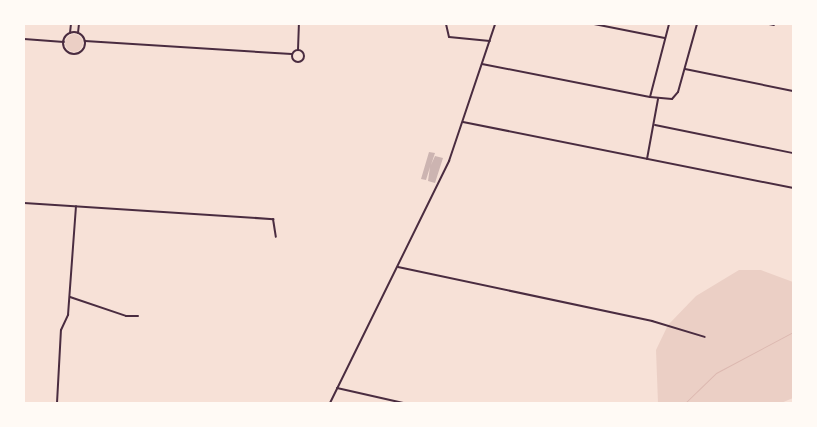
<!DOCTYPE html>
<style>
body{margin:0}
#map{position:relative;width:817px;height:427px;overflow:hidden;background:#f7e1d7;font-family:"DM Sans",sans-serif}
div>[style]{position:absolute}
.green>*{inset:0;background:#ebcfc5}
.round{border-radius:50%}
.stream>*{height:1px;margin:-0.5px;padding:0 0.5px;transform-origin:0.5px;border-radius:0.5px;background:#dcb8b0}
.building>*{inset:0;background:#ccb4b1}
.minor>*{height:2px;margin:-1px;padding:0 1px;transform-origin:1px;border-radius:1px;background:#4a2c40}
.tertiary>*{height:2px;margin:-1px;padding:0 1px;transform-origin:1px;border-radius:1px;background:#4a2c40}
.tertiary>.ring{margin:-1px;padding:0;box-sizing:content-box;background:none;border:2px solid #4a2c40;border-radius:50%}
span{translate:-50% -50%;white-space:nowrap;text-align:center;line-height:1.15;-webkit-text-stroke:4px #fffaf5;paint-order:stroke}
.frame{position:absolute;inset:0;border:25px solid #fffaf5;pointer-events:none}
</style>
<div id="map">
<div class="green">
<i class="round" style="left:65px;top:34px;width:18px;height:18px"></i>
<i style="clip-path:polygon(739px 270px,761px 270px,793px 282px,793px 398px,781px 403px,658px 403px,656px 350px,668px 325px,696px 296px)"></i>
</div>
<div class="stream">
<i style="left:685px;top:403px;width:43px;rotate:-44.1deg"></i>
<i style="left:716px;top:373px;width:87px;rotate:-28deg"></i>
</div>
<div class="building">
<i style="clip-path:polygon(429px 152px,435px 153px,431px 165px,435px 156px,443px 158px,435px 183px,428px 181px,430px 167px,426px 180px,421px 179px)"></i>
</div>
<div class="minor">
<i style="left:446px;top:24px;width:13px;rotate:77deg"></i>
<i style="left:449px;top:37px;width:41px;rotate:5.6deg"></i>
<i style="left:594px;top:24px;width:72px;rotate:11.2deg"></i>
<i style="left:769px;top:24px;width:5px;rotate:11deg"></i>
<i style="left:298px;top:50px;width:26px;rotate:-88deg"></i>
<i style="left:482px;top:64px;width:171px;rotate:11.1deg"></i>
<i style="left:650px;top:97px;width:22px;rotate:5deg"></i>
<i style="left:672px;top:99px;width:9px;rotate:-49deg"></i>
<i style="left:678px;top:92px;width:71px;rotate:-74.4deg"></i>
<i style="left:685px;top:69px;width:110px;rotate:11.5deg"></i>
<i style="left:650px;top:97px;width:75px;rotate:-75.4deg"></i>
<i style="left:463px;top:122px;width:337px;rotate:11.3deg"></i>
<i style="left:655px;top:125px;width:141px;rotate:11.5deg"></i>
<i style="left:647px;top:159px;width:61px;rotate:-79.6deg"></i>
<i style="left:24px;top:203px;width:250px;rotate:3.7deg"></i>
<i style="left:273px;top:219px;width:18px;rotate:81deg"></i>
<i style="left:398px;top:267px;width:260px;rotate:12deg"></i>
<i style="left:652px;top:321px;width:55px;rotate:16.8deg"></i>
<i style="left:70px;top:297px;width:59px;rotate:18.7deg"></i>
<i style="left:126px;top:316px;width:12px"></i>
<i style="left:337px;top:388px;width:68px;rotate:12.8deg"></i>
<i style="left:57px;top:403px;width:73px;rotate:-86.9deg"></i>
<i style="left:61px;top:330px;width:17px;rotate:-65deg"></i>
<i style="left:68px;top:315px;width:109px;rotate:-85.8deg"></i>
<i style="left:330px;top:403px;width:270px;rotate:-63.8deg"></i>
<i style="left:449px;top:161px;width:145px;rotate:-71.4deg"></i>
</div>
<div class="tertiary">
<i class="ring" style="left:63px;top:32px;width:20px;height:20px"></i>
<i style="left:70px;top:33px;width:9px;rotate:-84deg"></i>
<i style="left:78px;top:33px;width:9px;rotate:-84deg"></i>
<i style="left:24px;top:39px;width:40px;rotate:4.3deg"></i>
<i style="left:85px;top:41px;width:207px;rotate:3.6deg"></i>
<i class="ring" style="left:292px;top:50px;width:10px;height:10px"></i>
</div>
<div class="frame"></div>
</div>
